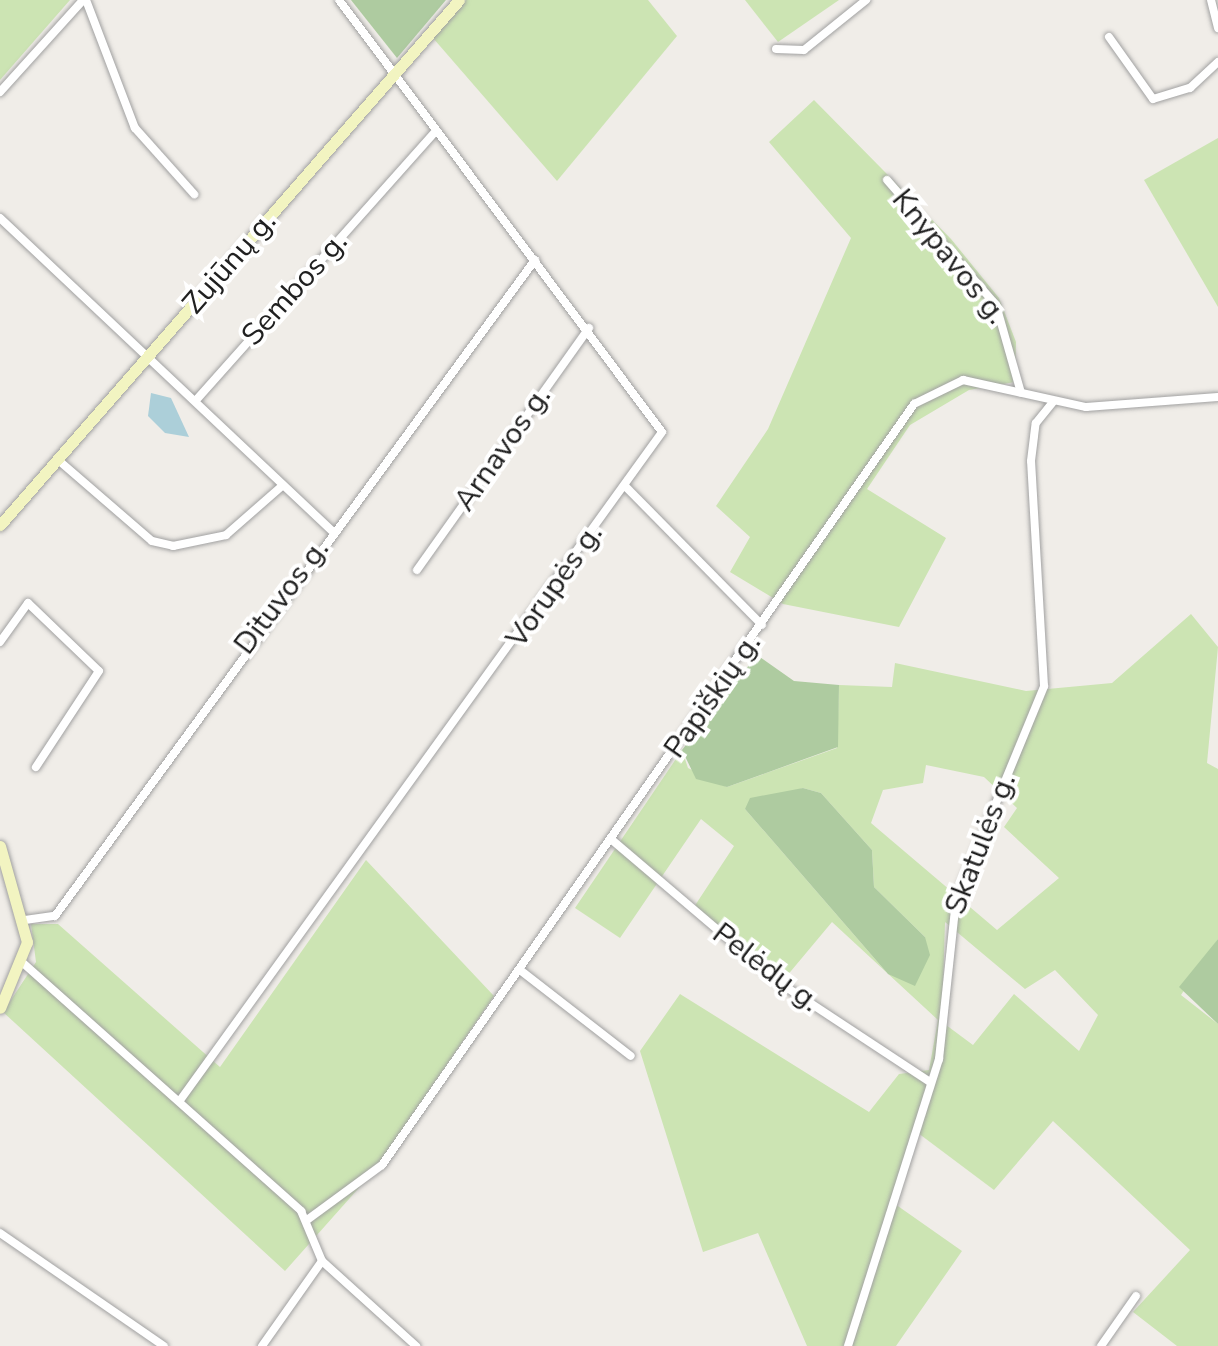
<!DOCTYPE html>
<meta charset="utf-8">
<style>
body{margin:0}
#map{position:relative;width:1218px;height:1346px;overflow:hidden;background:#f0ede8;font-family:"Nunito Sans",sans-serif}
div>[style]{position:absolute}
.grass>*{inset:0;background:#cce4b3}
.forest>*{inset:0;background:#aecba0}
.water>*{inset:0;background:#accfd9}
.roads{filter:drop-shadow(0 0 2px #a1a1a1) drop-shadow(0 0 2px #a1a1a1)}
.street>*{height:8px;margin:-4px;padding:0 4px;transform-origin:4px;border-radius:4px;background:#fff}
.secondary>*{height:11px;margin:-5.5px;padding:0 5.5px;transform-origin:5.5px;border-radius:5.5px;background:#f2f4c1}
span{translate:-50% -50%;white-space:nowrap;text-align:center;line-height:1.15;-webkit-text-stroke:8px #fff;paint-order:stroke}
.street-label{font-size:30px;color:#202020}
</style>
<div id="map">
<div class="grass">
<i style="clip-path:polygon(0 0,70px 0,0 80px)"></i>
<i style="clip-path:polygon(466px 0,648px 0,677px 36px,557px 181px,433px 38px)"></i>
<i style="clip-path:polygon(745px 0,839px 0,778px 42px)"></i>
<i style="clip-path:polygon(814px 100px,951px 239px,999px 298px,1016px 342px,1015px 382px,969px 390px,910px 425px,867px 489px,946px 538px,899px 627px,783px 604px,730px 572px,750px 537px,716px 506px,768px 429px,851px 238px,769px 142px)"></i>
<i style="clip-path:polygon(1218px 138px,1218px 307px,1144px 180px)"></i>
<i style="clip-path:polygon(evenodd,1191px 614px,1218px 647px,1207px 763px,1218px 769px,1218px 939px,1181px 995px,1218px 1024px,1218px 1346px,1177px 1346px,1133px 1312px,1190px 1250px,1053px 1121px,994px 1190px,918px 1133px,895px 1204px,962px 1251px,896px 1346px,807px 1346px,758px 1233px,703px 1252px,640px 1051px,680px 994px,869px 1112px,899px 1074px,929px 1070px,938px 1020px,832px 922px,786px 977px,694px 907px,734px 846px,701px 819px,620px 938px,575px 908px,682px 750px,688px 768px,727px 787px,837px 748px,839px 685px,892px 687px,895px 663px,1026px 691px,1112px 683px,1191px 614px,926px 765px,984px 777px,1017px 808px,1004px 827px,1059px 878px,997px 930px,871px 823px,883px 790px,923px 783px,926px 765px,1191px 614px,803px 788px,821px 793px,872px 850px,874px 887px,925px 937px,888px 974px,745px 809px,803px 788px,1191px 614px,945px 922px,1025px 989px,1055px 970px,1098px 1015px,1079px 1051px,1014px 994px,973px 1045px,942px 1022px,945px 922px)"></i>
<i style="clip-path:polygon(366px 860px,494px 996px,373px 1172px,285px 1271px,3px 1012px,36px 962px,31px 924px,58px 924px,220px 1067px)"></i>
</div>
<div class="forest">
<i style="clip-path:polygon(351px 0,446px 0,397px 58px)"></i>
<i style="clip-path:polygon(757px 655px,794px 681px,839px 685px,838px 747px,727px 787px,696px 779px,682px 750px)"></i>
<i style="clip-path:polygon(803px 788px,821px 793px,872px 850px,874px 887px,925px 937px,930px 955px,915px 986px,888px 974px,745px 809px,750px 798px)"></i>
<i style="clip-path:polygon(1218px 939px,1218px 1024px,1179px 987px)"></i>
</div>
<div class="water">
<i style="clip-path:polygon(151px 393px,171px 398px,189px 437px,165px 433px,148px 416px)"></i>
</div>
<div class="roads">
<div class="street">
<i style="left:86px;top:0;width:137px;rotate:69.1deg"></i>
<i style="left:135px;top:128px;width:89px;rotate:48.2deg"></i>
<i style="left:1211px;top:0;width:29px;rotate:76deg"></i>
<i style="left:1109px;top:37px;width:76px;rotate:54.6deg"></i>
<i style="left:1153px;top:99px;width:39px;rotate:-17deg"></i>
<i style="left:1190px;top:88px;width:38px;rotate:-43deg"></i>
<i style="left:776px;top:49px;width:28px;rotate:2deg"></i>
<i style="left:804px;top:50px;width:80px;rotate:-38.9deg"></i>
<i style="left:0;top:92px;width:124px;rotate:-47.9deg"></i>
<i style="left:887px;top:180px;width:166px;rotate:48.9deg"></i>
<i style="left:996px;top:305px;width:91px;rotate:74.1deg"></i>
<i style="left:0;top:218px;width:456px;rotate:43.3deg"></i>
<i style="left:198px;top:398px;width:358px;rotate:-48.3deg"></i>
<i style="left:57px;top:459px;width:125px;rotate:40.8deg"></i>
<i style="left:152px;top:541px;width:22px;rotate:13deg"></i>
<i style="left:173px;top:546px;width:54px;rotate:-11.7deg"></i>
<i style="left:226px;top:535px;width:74px;rotate:-41.2deg"></i>
<i style="left:625px;top:486px;width:195px;rotate:45.4deg"></i>
<i style="left:417px;top:570px;width:297px;rotate:-54.6deg"></i>
<i style="left:0;top:642px;width:48px;rotate:-54.3deg"></i>
<i style="left:28px;top:603px;width:98px;rotate:43.8deg"></i>
<i style="left:99px;top:671px;width:115px;rotate:123.3deg"></i>
<i style="left:612px;top:840px;width:221px;rotate:40.4deg"></i>
<i style="left:780px;top:983px;width:180px;rotate:33.4deg"></i>
<i style="left:25px;top:920px;width:30px;rotate:-8deg"></i>
<i style="left:55px;top:916px;width:813px;rotate:-53.81deg"></i>
<i style="left:23px;top:963px;width:373px;rotate:41.7deg"></i>
<i style="left:301px;top:1211px;width:54px;rotate:67.2deg"></i>
<i style="left:520px;top:970px;width:140px;rotate:37.8deg"></i>
<i style="left:181px;top:1099px;width:822px;rotate:-54.2deg"></i>
<i style="left:662px;top:432px;width:539px;rotate:-126.78deg"></i>
<i style="left:307px;top:1220px;width:93px;rotate:-36.3deg"></i>
<i style="left:382px;top:1165px;width:929px;rotate:-55.04deg"></i>
<i style="left:914px;top:404px;width:55px;rotate:-26.1deg"></i>
<i style="left:963px;top:380px;width:126px;rotate:12.4deg"></i>
<i style="left:1086px;top:407px;width:132px;rotate:-4.3deg"></i>
<i style="left:0;top:1233px;width:199px;rotate:34.6deg"></i>
<i style="left:322px;top:1261px;width:127px;rotate:42.1deg"></i>
<i style="left:262px;top:1346px;width:104px;rotate:-54.8deg"></i>
<i style="left:848px;top:1346px;width:301px;rotate:-72.4deg"></i>
<i style="left:939px;top:1059px;width:160px;rotate:-83.9deg"></i>
<i style="left:956px;top:900px;width:231px;rotate:-67.6deg"></i>
<i style="left:1044px;top:686px;width:225px;rotate:-93.3deg"></i>
<i style="left:1031px;top:461px;width:38px;rotate:-83deg"></i>
<i style="left:1036px;top:423px;width:27px;rotate:-51deg"></i>
<i style="left:1101px;top:1346px;width:61px;rotate:-55deg"></i>
</div>
<div class="secondary">
<i style="left:0;top:525px;width:697px;rotate:-48.84deg"></i>
<i style="left:0;top:846px;width:100px;rotate:74.3deg"></i>
<i style="left:27px;top:942px;width:71px;rotate:112.2deg"></i>
</div>
</div>
<div class="street-label">
<span style="left:949px;top:257px;rotate:51deg">Knypavos g.</span>
<span style="left:230px;top:263px;rotate:-49deg">Zujūnų g.</span>
<span style="left:295px;top:289px;rotate:-48deg">Sembos g.</span>
<span style="left:503px;top:449px;rotate:-55deg">Arnavos g.</span>
<span style="left:555px;top:586px;rotate:-55deg">Vorupės g.</span>
<span style="left:282px;top:597px;rotate:-53deg">Dituvos g.</span>
<span style="left:713px;top:696px;rotate:-55deg">Papiškių g.</span>
<span style="left:981px;top:844px;rotate:-69deg">Skatulės g.</span>
<span style="left:766px;top:968px;rotate:37deg">Pelėdų g.</span>
</div>
</div>
